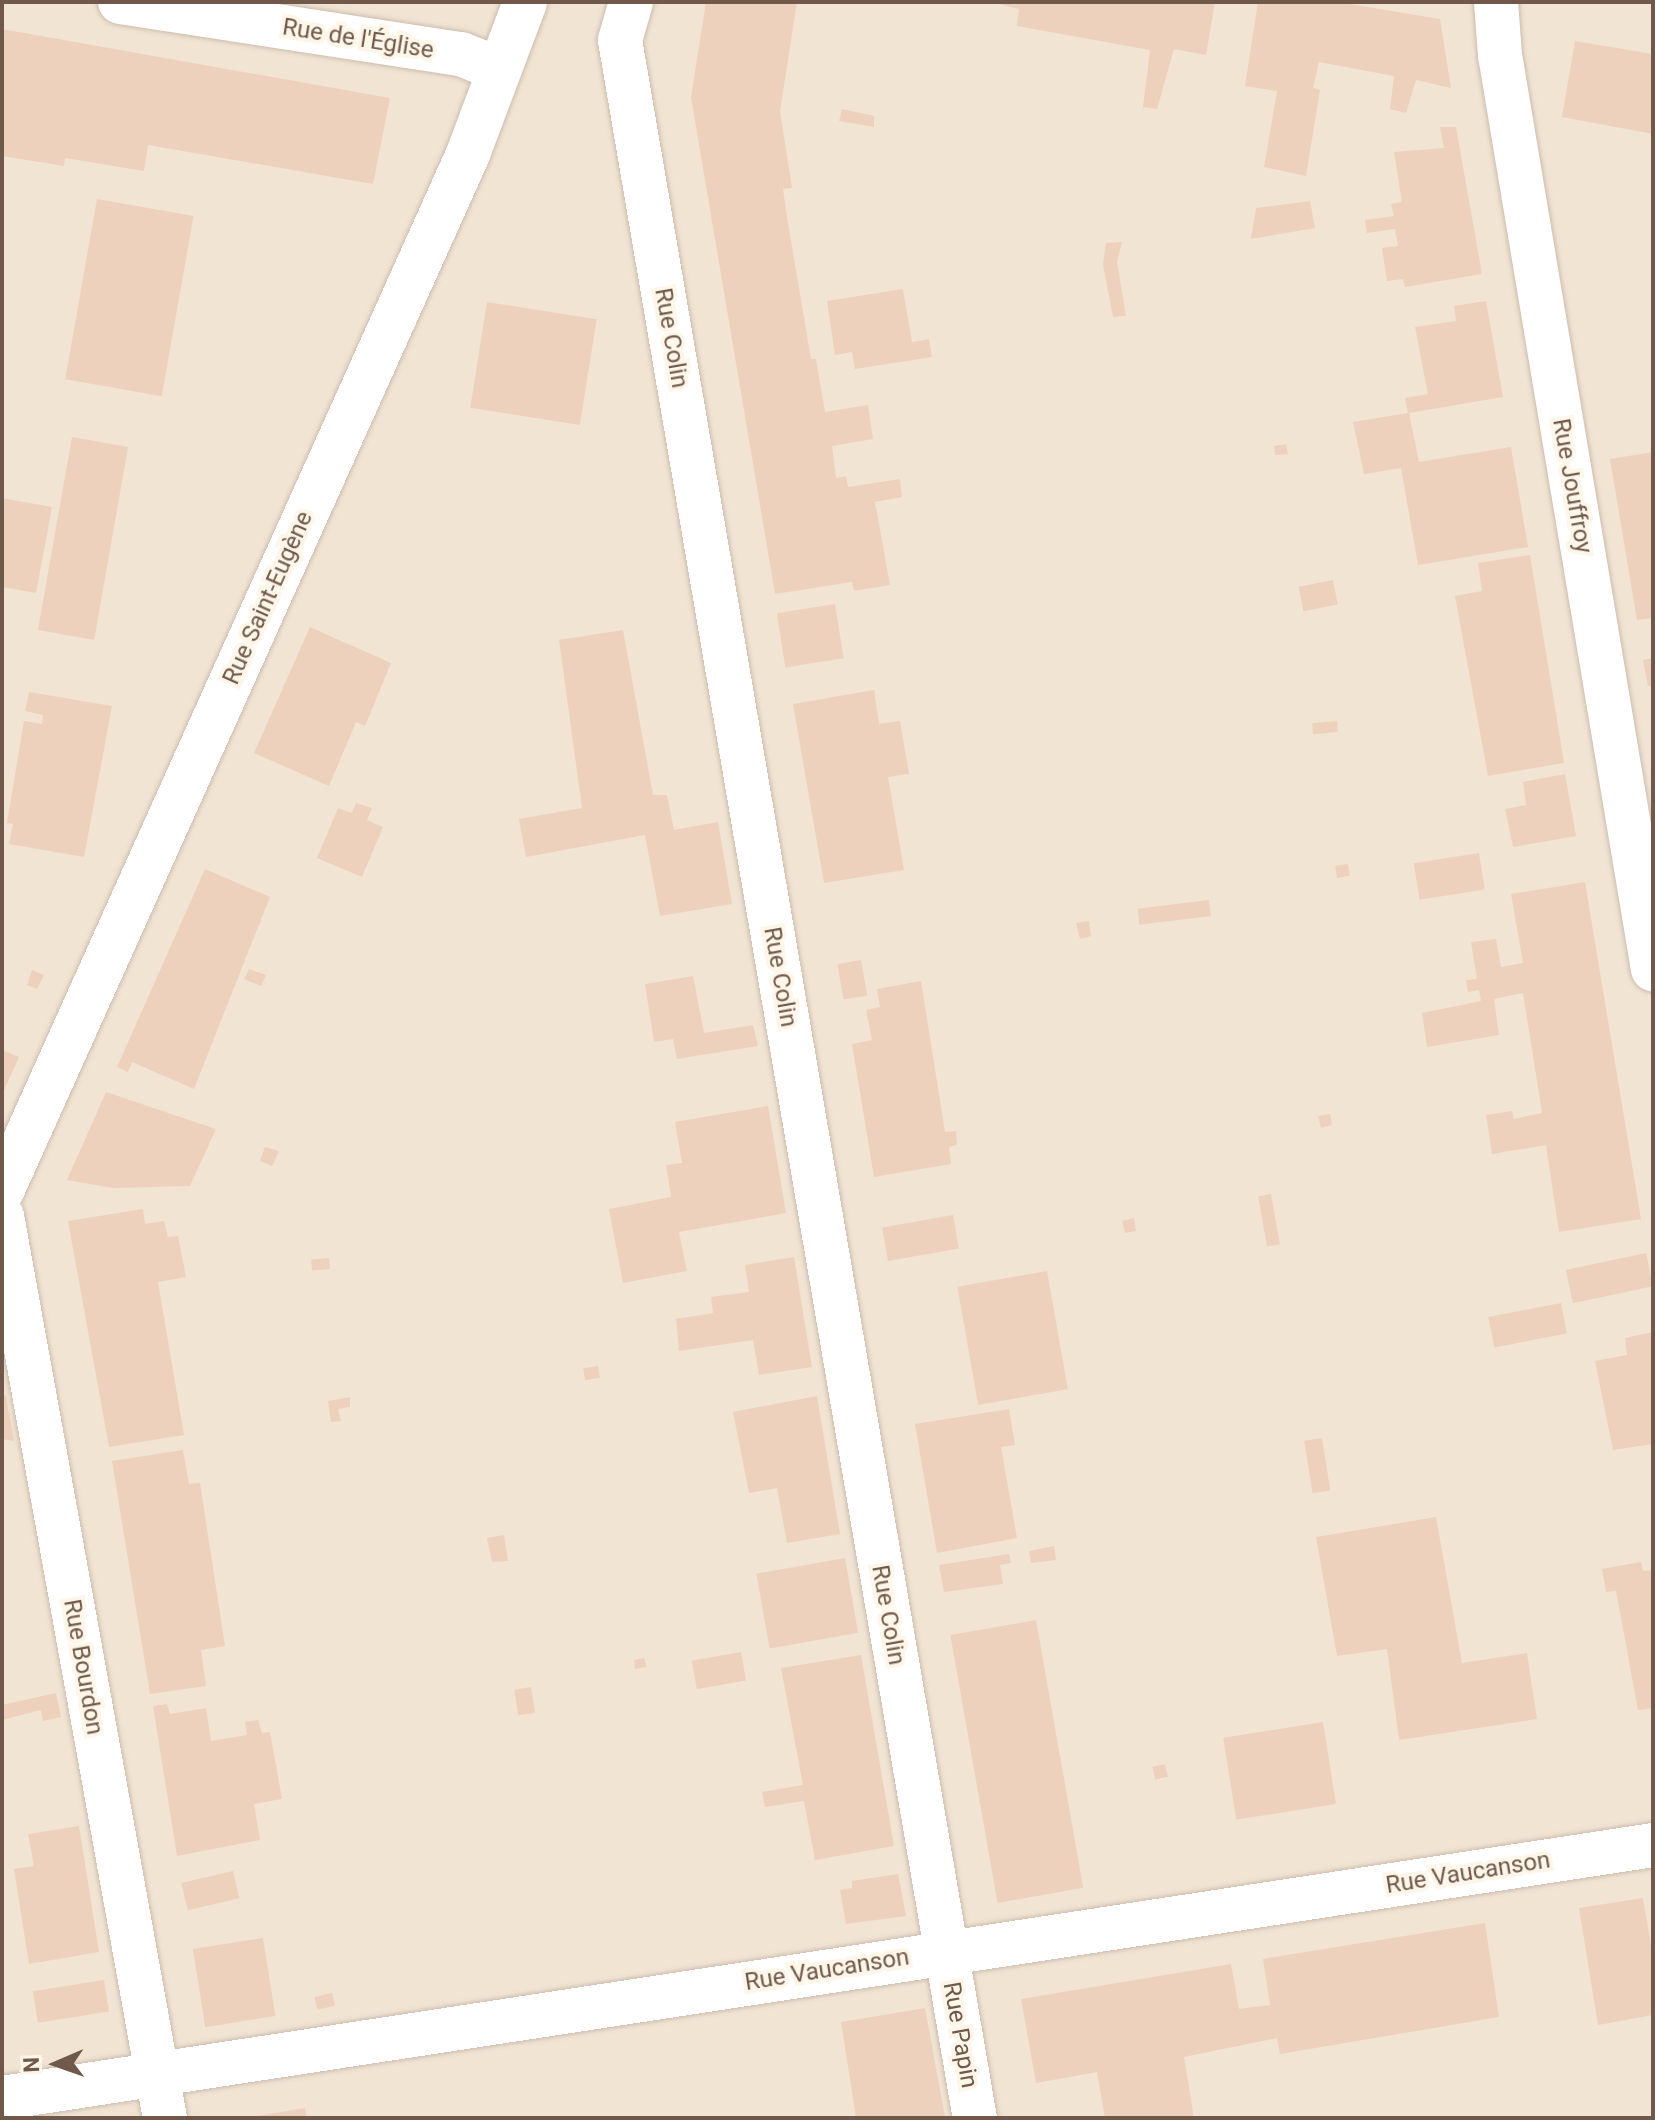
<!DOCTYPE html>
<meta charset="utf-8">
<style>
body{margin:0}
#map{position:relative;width:1655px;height:2120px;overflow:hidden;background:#faf2e4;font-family:Roboto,sans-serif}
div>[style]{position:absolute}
.residential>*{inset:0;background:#f1e4d3;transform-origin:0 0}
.building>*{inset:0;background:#edd1bd;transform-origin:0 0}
.roads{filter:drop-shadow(0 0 2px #cdbcae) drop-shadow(0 0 2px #cdbcae)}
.street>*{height:44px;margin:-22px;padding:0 22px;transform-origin:22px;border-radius:22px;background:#fff}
span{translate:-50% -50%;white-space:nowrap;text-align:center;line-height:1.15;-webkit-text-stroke:8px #fdf6e9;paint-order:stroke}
.street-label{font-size:24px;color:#70594b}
.frame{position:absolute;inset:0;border:4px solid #70594b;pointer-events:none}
.north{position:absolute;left:16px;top:2024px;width:80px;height:80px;-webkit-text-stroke:6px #fdf6e9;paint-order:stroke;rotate:268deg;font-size:22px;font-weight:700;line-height:32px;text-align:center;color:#70594b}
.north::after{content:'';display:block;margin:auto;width:28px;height:36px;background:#70594b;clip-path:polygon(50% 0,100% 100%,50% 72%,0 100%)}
</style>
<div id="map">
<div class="residential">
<i style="left:2px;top:2px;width:1651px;height:2116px"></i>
</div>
<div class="building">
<i style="clip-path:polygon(706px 2px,797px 2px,780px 111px,792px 188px,783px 189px,787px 217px,811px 359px,816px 359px,825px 412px,868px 405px,873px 439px,832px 446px,836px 478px,846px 476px,848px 487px,900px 479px,902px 497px,875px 502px,890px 585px,854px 591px,852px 582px,775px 594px,691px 97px)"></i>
<i style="clip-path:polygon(992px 2px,1215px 2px,1206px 55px,1174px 49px,1157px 109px,1143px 107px,1150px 50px,1017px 26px,1019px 9px)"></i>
<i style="clip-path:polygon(1258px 2px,1338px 2px,1440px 19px,1451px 88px,1416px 80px,1406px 113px,1390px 109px,1394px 76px,1319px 62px,1313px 88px,1320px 90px,1306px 176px,1264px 167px,1277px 91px,1245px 86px)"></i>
<i style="clip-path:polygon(2px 29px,390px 98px,373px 184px,148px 145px,144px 171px,65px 158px,64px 166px,2px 156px)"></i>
<i style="clip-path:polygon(1575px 41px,1653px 54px,1653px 134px,1562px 117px)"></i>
<i style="clip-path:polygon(842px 109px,874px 116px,874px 127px,839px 121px)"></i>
<i style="clip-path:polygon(1440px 127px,1456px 127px,1482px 274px,1405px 287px,1403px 279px,1387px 281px,1382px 248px,1398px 246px,1395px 229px,1367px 233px,1365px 220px,1394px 216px,1391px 204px,1402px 202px,1394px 152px,1444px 148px)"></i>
<i style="left:97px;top:199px;width:98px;height:183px;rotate:10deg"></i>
<i style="clip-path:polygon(1310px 201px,1315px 228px,1251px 239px,1256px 208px)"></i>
<i style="clip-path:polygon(1122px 242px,1117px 262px,1126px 316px,1113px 317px,1103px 264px,1106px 243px)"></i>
<i style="clip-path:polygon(903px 289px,912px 342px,929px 339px,932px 357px,855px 369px,852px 352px,835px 355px,827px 301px)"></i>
<i style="clip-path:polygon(1486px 301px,1503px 397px,1409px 413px,1419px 462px,1511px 447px,1528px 547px,1418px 565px,1401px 468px,1364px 474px,1353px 422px,1408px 413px,1405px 398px,1428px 394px,1415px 327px,1456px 321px,1454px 306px)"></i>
<i style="left:487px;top:302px;width:111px;height:107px;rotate:9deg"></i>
<i style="left:72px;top:437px;width:57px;height:196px;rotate:10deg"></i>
<i style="clip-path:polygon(1286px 444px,1288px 454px,1275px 455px,1274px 446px)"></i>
<i style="clip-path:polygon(1653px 452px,1653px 618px,1637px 620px,1610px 459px)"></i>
<i style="clip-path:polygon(2px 498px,52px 507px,36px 593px,2px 587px)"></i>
<i style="clip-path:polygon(1530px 555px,1564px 763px,1488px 776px,1455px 596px,1482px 591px,1478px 563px)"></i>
<i style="left:1333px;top:580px;width:25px;height:35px;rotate:79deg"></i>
<i style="left:835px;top:604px;width:55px;height:59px;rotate:81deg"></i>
<i style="clip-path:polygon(310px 627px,391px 663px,365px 726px,356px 722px,329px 786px,254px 753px)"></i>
<i style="clip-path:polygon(623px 630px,653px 795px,667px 795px,674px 830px,718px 822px,732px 904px,660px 916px,645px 835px,526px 857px,519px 819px,582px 808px,559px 640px)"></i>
<i style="clip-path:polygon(1653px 658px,1653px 685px,1648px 686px,1643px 660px)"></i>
<i style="clip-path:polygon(874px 690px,879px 724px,900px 721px,909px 774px,888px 777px,904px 870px,824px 883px,793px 704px)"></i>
<i style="clip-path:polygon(29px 692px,112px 706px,84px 857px,9px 844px,13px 824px,7px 823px,24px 721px,42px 724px,43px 715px,25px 711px)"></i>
<i style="left:1337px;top:721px;width:11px;height:25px;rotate:85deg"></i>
<i style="clip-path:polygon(1565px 774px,1576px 836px,1513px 847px,1505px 809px,1526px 805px,1523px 782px)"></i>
<i style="clip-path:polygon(356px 803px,372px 808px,367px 820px,383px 827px,362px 877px,317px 858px,338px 808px,352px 813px)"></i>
<i style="left:1479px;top:853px;width:37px;height:66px;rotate:81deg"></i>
<i style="left:1348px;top:864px;width:12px;height:13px;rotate:81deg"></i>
<i style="clip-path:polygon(205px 869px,270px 897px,194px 1089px,132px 1062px,128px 1072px,117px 1067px)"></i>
<i style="clip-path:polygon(1585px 882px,1641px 1219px,1559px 1232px,1546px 1145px,1492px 1154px,1486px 1115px,1512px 1111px,1514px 1119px,1542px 1113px,1523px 993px,1494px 999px,1499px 1035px,1427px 1047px,1422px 1013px,1481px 1001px,1479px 990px,1468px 992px,1466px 980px,1477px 979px,1471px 942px,1496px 939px,1501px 967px,1523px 963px,1511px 894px)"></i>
<i style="left:1209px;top:900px;width:16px;height:72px;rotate:83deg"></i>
<i style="clip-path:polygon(1089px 921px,1091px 936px,1080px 939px,1076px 923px)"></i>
<i style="left:861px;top:960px;width:36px;height:24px;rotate:80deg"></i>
<i style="clip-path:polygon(249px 969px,266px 975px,261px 986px,244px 979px)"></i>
<i style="clip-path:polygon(32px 970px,44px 975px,37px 989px,27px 985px)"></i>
<i style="clip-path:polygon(693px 976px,704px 1033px,753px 1025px,758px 1046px,677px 1059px,673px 1039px,654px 1042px,645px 984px)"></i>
<i style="clip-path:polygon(921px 981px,945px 1132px,956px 1131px,957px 1145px,949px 1147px,951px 1164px,874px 1177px,852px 1044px,872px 1040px,866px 1010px,880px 1007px,877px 989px)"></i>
<i style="clip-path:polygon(2px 1050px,19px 1057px,2px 1095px)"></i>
<i style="clip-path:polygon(106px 1092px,216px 1129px,190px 1186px,113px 1188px,67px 1180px)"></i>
<i style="clip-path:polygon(768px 1106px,786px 1213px,679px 1232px,687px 1271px,623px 1283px,609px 1209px,671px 1197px,666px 1165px,682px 1163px,675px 1122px)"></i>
<i style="clip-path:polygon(1330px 1114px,1332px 1125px,1321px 1128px,1318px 1116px)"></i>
<i style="clip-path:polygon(265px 1147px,279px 1151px,272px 1166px,260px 1161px)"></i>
<i style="left:1271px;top:1194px;width:51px;height:13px;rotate:80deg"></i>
<i style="clip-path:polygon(143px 1209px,145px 1224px,164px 1221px,168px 1237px,178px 1236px,186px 1277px,158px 1282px,184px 1435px,109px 1447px,68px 1221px)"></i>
<i style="left:953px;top:1215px;width:34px;height:72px;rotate:80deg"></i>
<i style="clip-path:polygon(1134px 1218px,1136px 1231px,1125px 1233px,1122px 1221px)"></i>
<i style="left:1646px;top:1253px;width:34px;height:82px;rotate:78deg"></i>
<i style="clip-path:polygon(794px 1257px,812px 1367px,759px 1375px,753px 1340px,679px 1351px,676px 1319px,713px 1313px,711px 1297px,749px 1292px,745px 1265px)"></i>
<i style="left:329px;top:1258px;width:11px;height:18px;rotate:85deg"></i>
<i style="left:1047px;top:1271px;width:120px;height:91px;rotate:80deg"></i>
<i style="left:1561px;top:1303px;width:31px;height:74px;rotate:79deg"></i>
<i style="clip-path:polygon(1653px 1332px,1653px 1444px,1613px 1450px,1595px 1361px,1627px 1355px,1625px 1338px)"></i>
<i style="left:598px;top:1366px;width:12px;height:15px;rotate:81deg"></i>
<i style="clip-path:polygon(2px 1394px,6px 1396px,14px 1441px,2px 1439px)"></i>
<i style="clip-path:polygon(817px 1396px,840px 1534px,787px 1543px,777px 1488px,749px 1493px,733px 1412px)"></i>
<i style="clip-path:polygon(350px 1397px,350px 1407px,338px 1409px,341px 1421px,331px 1422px,328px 1401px)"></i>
<i style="clip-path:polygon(1009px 1409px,1015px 1445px,1001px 1447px,1017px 1538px,937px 1553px,915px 1424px)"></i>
<i style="left:1322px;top:1438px;width:53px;height:18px;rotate:81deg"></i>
<i style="clip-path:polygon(183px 1450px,189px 1484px,200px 1483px,225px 1646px,201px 1650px,206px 1686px,150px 1694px,112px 1461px)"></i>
<i style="clip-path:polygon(1436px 1517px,1462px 1663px,1527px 1653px,1537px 1719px,1399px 1740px,1387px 1649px,1337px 1656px,1316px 1537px)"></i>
<i style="clip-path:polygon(504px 1535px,508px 1561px,492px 1562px,487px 1538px)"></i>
<i style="clip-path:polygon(1054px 1546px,1056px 1560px,1031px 1563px,1029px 1551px)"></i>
<i style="clip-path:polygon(1009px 1554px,1011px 1563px,1000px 1565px,1003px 1584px,944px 1592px,939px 1565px)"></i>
<i style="left:845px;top:1558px;width:76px;height:90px;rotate:80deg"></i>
<i style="clip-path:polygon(1641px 1562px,1643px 1571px,1653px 1570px,1653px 1708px,1638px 1710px,1616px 1591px,1606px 1592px,1602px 1569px)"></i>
<i style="left:1036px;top:1620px;width:272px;height:87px;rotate:80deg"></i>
<i style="left:741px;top:1652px;width:29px;height:50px;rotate:80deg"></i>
<i style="clip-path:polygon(861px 1655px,894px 1846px,815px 1860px,804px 1801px,765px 1807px,762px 1792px,803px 1785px,781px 1668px)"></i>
<i style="clip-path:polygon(644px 1658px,647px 1667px,635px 1669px,634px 1660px)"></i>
<i style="left:531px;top:1687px;width:26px;height:17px;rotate:81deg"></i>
<i style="clip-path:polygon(56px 1693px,61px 1717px,43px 1721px,41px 1710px,2px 1720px,2px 1705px)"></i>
<i style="clip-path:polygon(167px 1704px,170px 1714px,206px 1708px,211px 1741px,247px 1735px,245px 1722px,258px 1720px,262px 1733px,270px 1732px,282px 1799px,254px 1804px,260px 1840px,177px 1856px,153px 1706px)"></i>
<i style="left:1323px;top:1722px;width:83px;height:101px;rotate:81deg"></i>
<i style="left:1165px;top:1764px;width:13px;height:13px;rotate:77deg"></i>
<i style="clip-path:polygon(79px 1826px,99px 1952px,29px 1964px,14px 1869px,34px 1866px,28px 1834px)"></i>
<i style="left:233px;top:1871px;width:28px;height:53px;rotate:77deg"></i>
<i style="clip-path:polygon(898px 1874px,906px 1916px,846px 1924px,840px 1890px,852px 1888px,852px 1881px)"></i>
<i style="clip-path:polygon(1643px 1898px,1653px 1957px,1653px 2015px,1598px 2025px,1579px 1908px)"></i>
<i style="clip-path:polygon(1485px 1923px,1499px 2017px,1280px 2054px,1277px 2038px,1184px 2057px,1194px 2118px,1105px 2118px,1097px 2072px,1036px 2083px,1021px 1999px,1231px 1964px,1239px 2009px,1270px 2005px,1263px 1959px)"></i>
<i style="left:263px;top:1938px;width:79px;height:71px;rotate:81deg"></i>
<i style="left:104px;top:1980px;width:32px;height:72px;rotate:81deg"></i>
<i style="left:332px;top:1993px;width:13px;height:18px;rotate:77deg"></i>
<i style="clip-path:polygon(925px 2008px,945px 2117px,856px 2118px,841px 2022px)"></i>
<i style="clip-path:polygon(305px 2108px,307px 2118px,258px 2118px,257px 2116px)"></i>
</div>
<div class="roads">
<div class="street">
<i style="left:120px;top:2px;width:345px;rotate:8.7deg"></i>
<i style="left:461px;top:54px;width:40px;rotate:22deg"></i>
<i style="left:631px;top:2px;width:40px;rotate:106deg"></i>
<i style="left:620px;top:40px;width:2108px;rotate:80.31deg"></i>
<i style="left:1496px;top:2px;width:53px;rotate:85.7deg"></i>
<i style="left:1500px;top:55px;width:927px;rotate:80.5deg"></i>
<i style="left:2px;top:1191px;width:1137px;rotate:-65.8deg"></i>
<i style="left:468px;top:154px;width:162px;rotate:-69.4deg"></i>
<i style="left:2px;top:1216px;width:917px;rotate:79.76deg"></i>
<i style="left:2px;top:2098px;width:1670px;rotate:-8.71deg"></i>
</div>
</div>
<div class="street-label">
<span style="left:358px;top:39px;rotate:9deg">Rue de l'Église</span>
<span style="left:671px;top:338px;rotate:80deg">Rue Colin</span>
<span style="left:1572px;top:486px;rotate:80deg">Rue Jouffroy</span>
<span style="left:268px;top:598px;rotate:-66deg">Rue Saint-Eugène</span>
<span style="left:780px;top:977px;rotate:80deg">Rue Colin</span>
<span style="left:888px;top:1615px;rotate:80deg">Rue Colin</span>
<span style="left:83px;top:1667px;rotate:80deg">Rue Bourdon</span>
<span style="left:1468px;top:1873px;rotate:-9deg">Rue Vaucanson</span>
<span style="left:827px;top:1970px;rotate:-9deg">Rue Vaucanson</span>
<span style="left:960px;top:2035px;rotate:80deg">Rue Papin</span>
</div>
<div class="frame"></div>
<div class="north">N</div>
</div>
